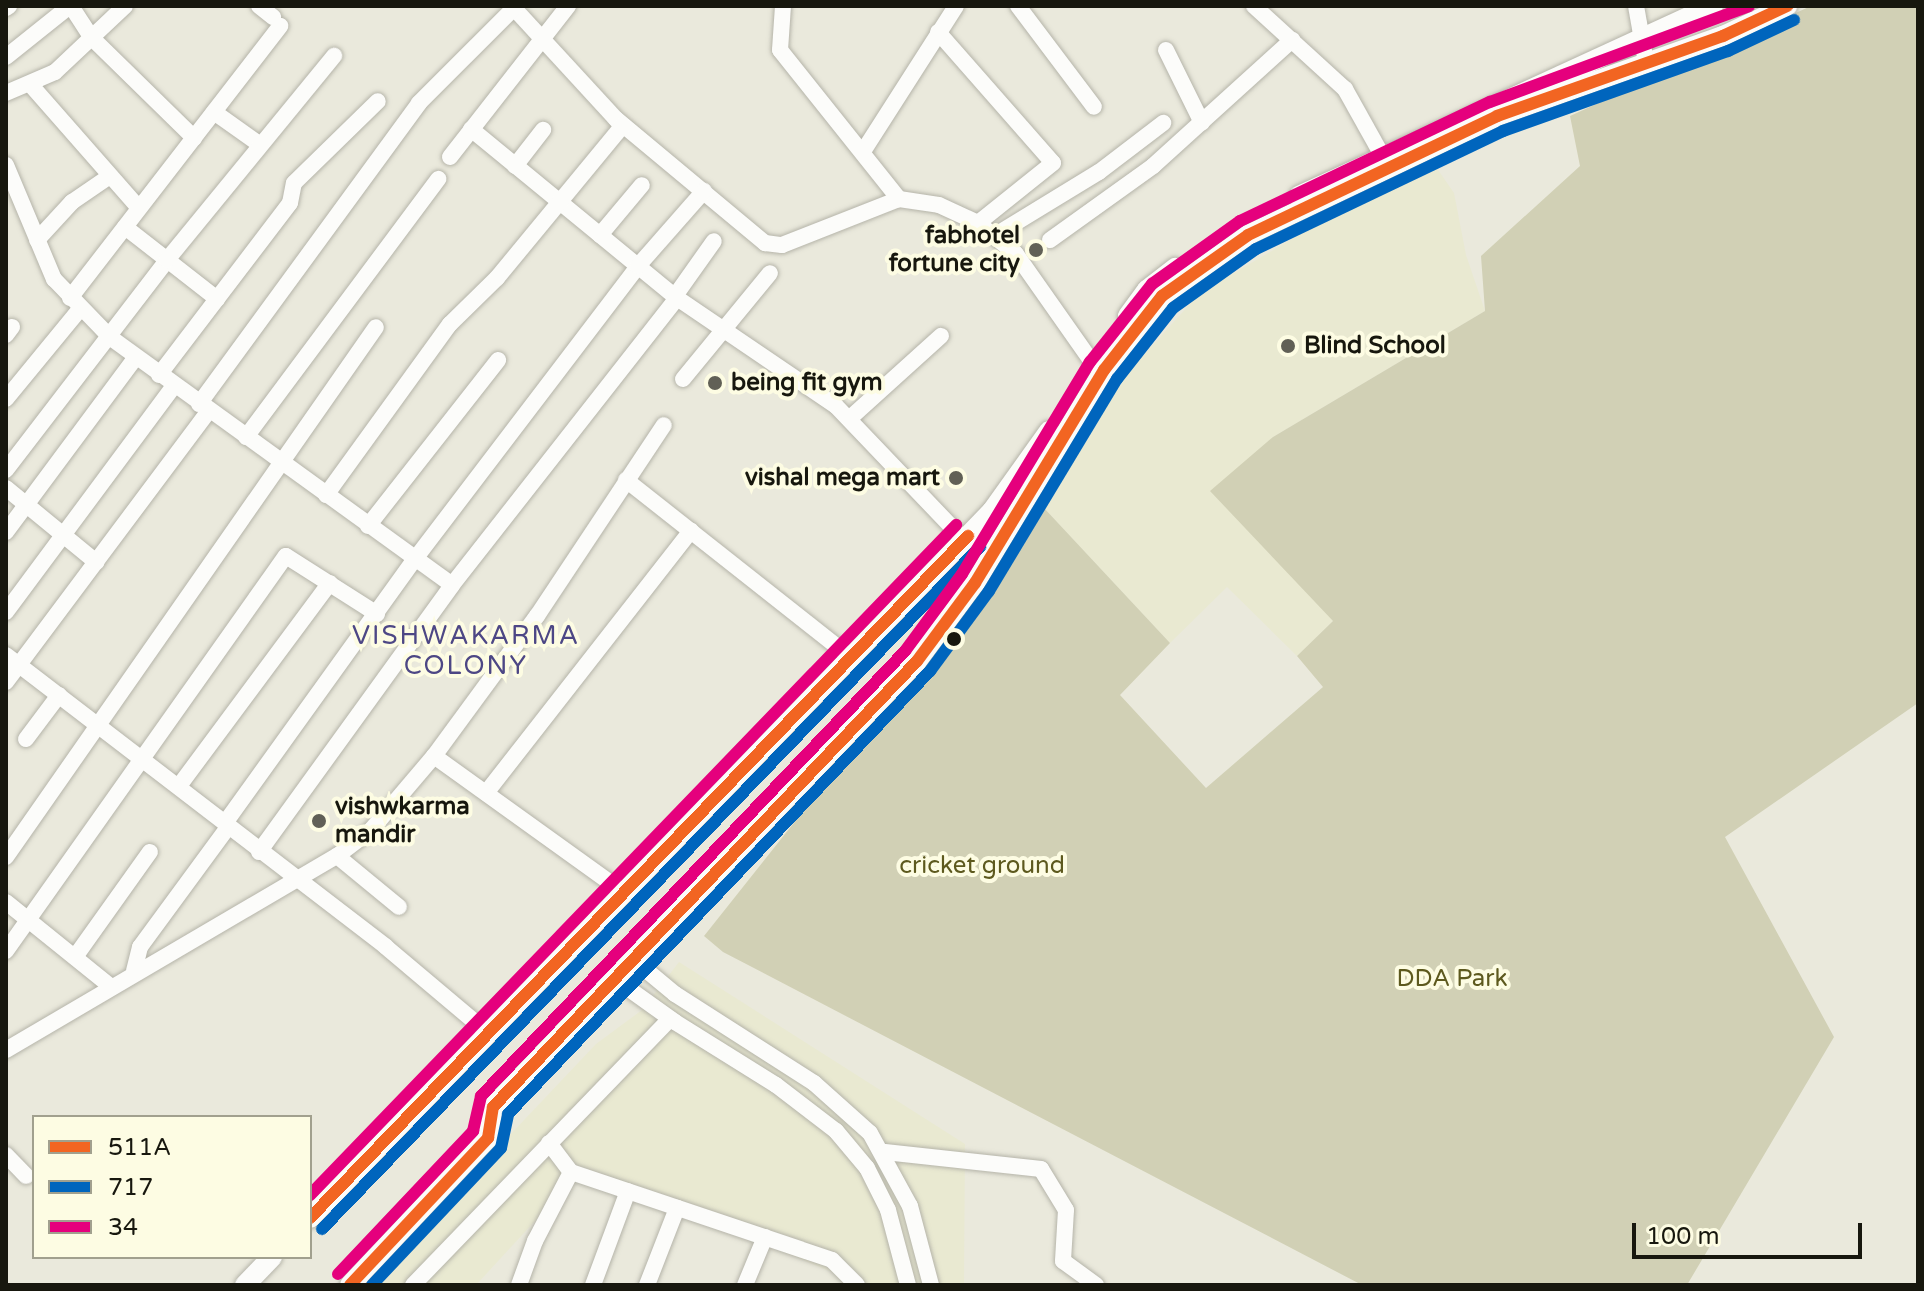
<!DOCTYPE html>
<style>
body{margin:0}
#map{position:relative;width:1924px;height:1291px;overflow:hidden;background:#eae9dc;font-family:"Varela Round",sans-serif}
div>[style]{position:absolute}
.built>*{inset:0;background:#e9e9d1}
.green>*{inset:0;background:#d1d0b5}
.roads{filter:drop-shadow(0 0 2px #b5b4a9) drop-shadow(0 0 2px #b5b4a9)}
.minor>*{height:16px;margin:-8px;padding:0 8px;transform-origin:8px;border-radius:8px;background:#fcfcfa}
.major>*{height:20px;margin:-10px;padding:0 10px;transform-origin:10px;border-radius:10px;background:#fcfcfa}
.bus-1>*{height:12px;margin:-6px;padding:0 6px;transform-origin:6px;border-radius:6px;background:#f26522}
.bus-2>*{height:12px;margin:-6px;padding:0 6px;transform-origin:6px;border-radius:6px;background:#0065bd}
.bus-3>*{height:12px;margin:-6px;padding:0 6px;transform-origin:6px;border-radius:6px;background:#e5007d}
.dots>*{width:22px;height:22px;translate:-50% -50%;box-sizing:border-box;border:4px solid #fdfce3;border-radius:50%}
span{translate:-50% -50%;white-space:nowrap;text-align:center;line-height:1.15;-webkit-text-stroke:8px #fdfce3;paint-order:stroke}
.poi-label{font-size:24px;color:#17170e;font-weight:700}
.right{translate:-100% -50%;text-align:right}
.left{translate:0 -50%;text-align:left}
.park-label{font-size:24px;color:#5d591e}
.neighbourhood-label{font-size:26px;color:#4d4785;letter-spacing:2px}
.frame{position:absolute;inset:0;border:8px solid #17170e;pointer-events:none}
.legend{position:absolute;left:32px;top:1115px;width:280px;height:144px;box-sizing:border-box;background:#fdfce3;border:2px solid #a1a08e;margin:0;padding:10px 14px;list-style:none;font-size:24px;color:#17170e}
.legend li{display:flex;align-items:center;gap:16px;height:40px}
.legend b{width:40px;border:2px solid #a1a08e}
.scale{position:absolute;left:1632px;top:1223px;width:230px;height:36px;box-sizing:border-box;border:4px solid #17170e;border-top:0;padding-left:10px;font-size:24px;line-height:28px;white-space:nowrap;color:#17170e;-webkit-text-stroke:6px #fdfce3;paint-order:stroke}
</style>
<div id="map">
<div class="built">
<i style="clip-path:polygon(1434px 164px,1454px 193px,1466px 255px,1485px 311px,1273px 437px,1333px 621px,1297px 656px,1227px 587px,1170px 643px,1044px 508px,1121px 380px,1200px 293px,1321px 222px)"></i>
<i style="clip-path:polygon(679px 962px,965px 1144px,964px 1285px,844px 1285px,832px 1272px,582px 1170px,476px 1285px,368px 1285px,596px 1044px,642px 1010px)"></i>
</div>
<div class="green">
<i style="clip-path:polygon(1811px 6px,1918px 6px,1918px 703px,1725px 837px,1834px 1037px,1687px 1285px,1362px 1285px,723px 952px,704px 936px,1044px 508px,1170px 643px,1120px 695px,1206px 788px,1323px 687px,1297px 656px,1333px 621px,1210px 491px,1273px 437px,1485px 311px,1481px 256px,1580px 166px,1570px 116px)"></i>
</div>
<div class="roads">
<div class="minor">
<i style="left:71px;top:6px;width:38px;rotate:57deg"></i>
<i style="left:92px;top:38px;width:143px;rotate:44.4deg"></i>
<i style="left:259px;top:6px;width:18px;rotate:38deg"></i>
<i style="left:512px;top:6px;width:154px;rotate:47.4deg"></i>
<i style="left:616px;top:119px;width:194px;rotate:39.8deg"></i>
<i style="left:765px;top:243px;width:17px;rotate:7deg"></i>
<i style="left:782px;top:245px;width:126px;rotate:-21.5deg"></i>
<i style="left:899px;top:199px;width:40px;rotate:8.5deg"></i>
<i style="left:939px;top:205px;width:43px;rotate:24.8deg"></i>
<i style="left:978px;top:223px;width:49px;rotate:39.2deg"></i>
<i style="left:1016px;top:254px;width:136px;rotate:54.9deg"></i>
<i style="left:783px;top:6px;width:44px;rotate:93.9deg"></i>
<i style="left:780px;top:50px;width:191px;rotate:51.4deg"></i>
<i style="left:1018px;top:6px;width:126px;rotate:53deg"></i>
<i style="left:1254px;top:6px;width:123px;rotate:42.4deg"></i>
<i style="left:1345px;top:89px;width:88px;rotate:60.8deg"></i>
<i style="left:1636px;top:6px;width:57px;rotate:79.9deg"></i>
<i style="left:6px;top:8px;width:4px;rotate:-34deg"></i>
<i style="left:938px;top:32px;width:174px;rotate:48.7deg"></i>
<i style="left:1053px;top:163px;width:96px;rotate:141.3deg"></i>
<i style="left:1166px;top:50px;width:81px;rotate:63.7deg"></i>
<i style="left:6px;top:57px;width:82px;rotate:-38.6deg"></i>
<i style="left:30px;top:84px;width:165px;rotate:48.7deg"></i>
<i style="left:6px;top:93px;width:53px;rotate:-23.2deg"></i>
<i style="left:55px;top:72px;width:96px;rotate:-43.3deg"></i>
<i style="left:214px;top:112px;width:55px;rotate:35.4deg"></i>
<i style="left:471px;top:129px;width:266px;rotate:39.4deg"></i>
<i style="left:677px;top:298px;width:192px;rotate:34.2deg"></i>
<i style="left:836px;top:406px;width:185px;rotate:46.3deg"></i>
<i style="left:864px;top:150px;width:171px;rotate:-57.4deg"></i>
<i style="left:450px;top:157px;width:192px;rotate:-52deg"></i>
<i style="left:6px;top:165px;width:124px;rotate:67.2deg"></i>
<i style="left:54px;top:279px;width:82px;rotate:46deg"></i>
<i style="left:111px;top:338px;width:421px;rotate:35.9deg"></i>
<i style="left:515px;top:166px;width:46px;rotate:-52.1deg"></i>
<i style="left:125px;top:227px;width:117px;rotate:38deg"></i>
<i style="left:600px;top:235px;width:65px;rotate:-50deg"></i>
<i style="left:994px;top:236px;width:123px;rotate:-31.4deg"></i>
<i style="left:1099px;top:172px;width:81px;rotate:-37.4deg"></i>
<i style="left:37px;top:240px;width:52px;rotate:-47.4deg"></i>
<i style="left:72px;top:202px;width:46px;rotate:-34.4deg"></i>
<i style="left:1050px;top:240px;width:127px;rotate:-35.7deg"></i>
<i style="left:1153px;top:166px;width:188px;rotate:-42.2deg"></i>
<i style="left:675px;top:296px;width:67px;rotate:-54.7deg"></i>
<i style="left:70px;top:298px;width:344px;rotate:-52.3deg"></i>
<i style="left:6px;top:335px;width:10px;rotate:-53deg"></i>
<i style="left:159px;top:375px;width:216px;rotate:-52.7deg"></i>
<i style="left:290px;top:203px;width:20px;rotate:-79deg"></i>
<i style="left:294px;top:183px;width:117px;rotate:-44.3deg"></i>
<i style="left:683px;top:379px;width:137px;rotate:-50.6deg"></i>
<i style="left:6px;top:399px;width:117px;rotate:-50.6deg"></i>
<i style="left:199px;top:404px;width:373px;rotate:-53.8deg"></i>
<i style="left:419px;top:103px;width:134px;rotate:-45deg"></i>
<i style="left:849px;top:419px;width:124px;rotate:-42.1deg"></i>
<i style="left:246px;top:437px;width:322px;rotate:-53.3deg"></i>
<i style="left:6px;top:470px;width:265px;rotate:-52.5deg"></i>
<i style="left:167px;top:260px;width:264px;rotate:-50.7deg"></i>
<i style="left:626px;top:480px;width:285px;rotate:38.3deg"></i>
<i style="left:6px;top:488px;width:117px;rotate:39.4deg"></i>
<i style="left:326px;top:495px;width:211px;rotate:-54.1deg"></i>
<i style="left:450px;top:324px;width:66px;rotate:-44.4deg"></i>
<i style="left:497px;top:278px;width:198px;rotate:-50.5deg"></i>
<i style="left:368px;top:526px;width:211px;rotate:-51.9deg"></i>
<i style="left:6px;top:532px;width:218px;rotate:-53.4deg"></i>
<i style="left:6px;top:612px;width:282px;rotate:-53.4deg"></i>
<i style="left:6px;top:655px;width:479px;rotate:37.5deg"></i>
<i style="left:386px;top:947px;width:133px;rotate:40.1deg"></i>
<i style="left:6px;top:682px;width:339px;rotate:-53.2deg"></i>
<i style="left:26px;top:739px;width:55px;rotate:-53.1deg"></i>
<i style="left:434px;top:756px;width:233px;rotate:35.7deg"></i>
<i style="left:179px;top:786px;width:253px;rotate:-53.4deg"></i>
<i style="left:486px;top:793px;width:333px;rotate:-52deg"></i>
<i style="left:225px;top:823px;width:325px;rotate:-54.3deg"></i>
<i style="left:415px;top:559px;width:368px;rotate:-52.7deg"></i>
<i style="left:638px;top:266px;width:100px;rotate:-48.7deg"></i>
<i style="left:259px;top:852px;width:329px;rotate:-54.1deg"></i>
<i style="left:452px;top:585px;width:365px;rotate:-51.9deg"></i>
<i style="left:337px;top:856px;width:80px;rotate:39.4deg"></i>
<i style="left:6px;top:857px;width:646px;rotate:-55.08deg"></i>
<i style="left:6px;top:902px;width:132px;rotate:38.9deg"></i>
<i style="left:6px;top:951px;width:484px;rotate:-54.7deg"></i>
<i style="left:286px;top:556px;width:108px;rotate:32.5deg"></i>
<i style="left:75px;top:957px;width:129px;rotate:-54.5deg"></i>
<i style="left:634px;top:960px;width:53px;rotate:39.7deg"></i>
<i style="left:675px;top:994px;width:165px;rotate:32.6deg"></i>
<i style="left:814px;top:1083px;width:75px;rotate:41.8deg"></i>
<i style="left:870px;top:1133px;width:83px;rotate:61.3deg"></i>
<i style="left:910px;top:1206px;width:82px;rotate:75.1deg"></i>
<i style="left:134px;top:971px;width:25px;rotate:-76deg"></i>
<i style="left:140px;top:947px;width:150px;rotate:-53.7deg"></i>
<i style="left:615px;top:979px;width:74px;rotate:35.6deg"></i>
<i style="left:675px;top:1022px;width:119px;rotate:32deg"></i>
<i style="left:776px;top:1085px;width:76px;rotate:37.5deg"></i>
<i style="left:836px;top:1131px;width:48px;rotate:50deg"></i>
<i style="left:867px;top:1168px;width:47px;rotate:63.4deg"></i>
<i style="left:888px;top:1210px;width:78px;rotate:75.1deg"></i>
<i style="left:6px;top:1050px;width:384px;rotate:-30.4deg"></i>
<i style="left:337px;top:856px;width:43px;rotate:-37.4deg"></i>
<i style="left:371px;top:830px;width:97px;rotate:-49.6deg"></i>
<i style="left:434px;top:756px;width:174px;rotate:-53.7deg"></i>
<i style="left:537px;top:616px;width:229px;rotate:-56.4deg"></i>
<i style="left:549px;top:1143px;width:36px;rotate:53deg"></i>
<i style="left:885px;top:1152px;width:157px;rotate:6.2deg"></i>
<i style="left:1041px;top:1169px;width:48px;rotate:58.6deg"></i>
<i style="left:1066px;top:1210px;width:51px;rotate:93.4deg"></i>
<i style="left:1063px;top:1261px;width:41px;rotate:36deg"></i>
<i style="left:6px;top:1155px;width:29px;rotate:46deg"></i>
<i style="left:413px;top:1285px;width:370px;rotate:-46deg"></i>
<i style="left:519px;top:1285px;width:47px;rotate:-70deg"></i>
<i style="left:535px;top:1241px;width:78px;rotate:-62.4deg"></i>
<i style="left:571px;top:1172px;width:275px;rotate:18.6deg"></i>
<i style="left:832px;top:1260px;width:35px;rotate:45deg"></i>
<i style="left:593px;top:1285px;width:100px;rotate:-69.6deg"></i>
<i style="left:647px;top:1285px;width:83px;rotate:-68.7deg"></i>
<i style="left:745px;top:1285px;width:52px;rotate:-67.4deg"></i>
</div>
<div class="major">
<i style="left:1299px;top:196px;width:456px;rotate:-24.7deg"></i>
<i style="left:1128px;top:316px;width:32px;rotate:-54deg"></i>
<i style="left:1147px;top:290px;width:36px;rotate:-38deg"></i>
<i style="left:310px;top:1218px;width:982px;rotate:-46.03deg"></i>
<i style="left:992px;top:511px;width:98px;rotate:-54.5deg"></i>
<i style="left:245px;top:1285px;width:39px;rotate:-46deg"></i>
<i style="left:350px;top:1285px;width:202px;rotate:-46.8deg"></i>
<i style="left:488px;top:1138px;width:31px;rotate:-81deg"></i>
<i style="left:493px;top:1107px;width:615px;rotate:-46.45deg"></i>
<i style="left:917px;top:661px;width:97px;rotate:-53.4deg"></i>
<i style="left:975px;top:583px;width:249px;rotate:-58.8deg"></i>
<i style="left:1104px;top:370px;width:94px;rotate:-51.9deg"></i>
<i style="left:1162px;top:296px;width:105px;rotate:-35.3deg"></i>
<i style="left:1248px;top:235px;width:276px;rotate:-25.5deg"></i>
<i style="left:1497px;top:116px;width:240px;rotate:-19.5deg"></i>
<i style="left:1723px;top:36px;width:71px;rotate:-25.1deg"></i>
</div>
</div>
<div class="bus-1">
<i style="left:310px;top:1218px;width:948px;rotate:-46.03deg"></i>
<i style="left:350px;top:1285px;width:202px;rotate:-46.8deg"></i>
<i style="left:488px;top:1138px;width:31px;rotate:-81deg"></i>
<i style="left:493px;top:1107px;width:615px;rotate:-46.45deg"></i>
<i style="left:917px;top:661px;width:97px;rotate:-53.4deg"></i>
<i style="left:975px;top:583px;width:249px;rotate:-58.8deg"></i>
<i style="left:1104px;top:370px;width:94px;rotate:-51.9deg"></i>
<i style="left:1162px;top:296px;width:105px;rotate:-35.3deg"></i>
<i style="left:1248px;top:235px;width:276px;rotate:-25.5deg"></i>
<i style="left:1497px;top:116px;width:240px;rotate:-19.5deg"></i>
<i style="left:1723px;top:36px;width:71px;rotate:-25.1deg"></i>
</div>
<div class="bus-2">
<i style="left:322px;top:1229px;width:948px;rotate:-46.03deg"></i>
<i style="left:372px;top:1285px;width:188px;rotate:-46.7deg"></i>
<i style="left:501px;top:1148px;width:35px;rotate:-78deg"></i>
<i style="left:508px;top:1114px;width:612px;rotate:-46.39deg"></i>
<i style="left:930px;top:671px;width:99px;rotate:-53.6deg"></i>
<i style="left:989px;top:591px;width:248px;rotate:-58.9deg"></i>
<i style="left:1117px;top:379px;width:90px;rotate:-51.7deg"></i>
<i style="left:1173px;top:308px;width:102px;rotate:-35.4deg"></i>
<i style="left:1256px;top:249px;width:274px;rotate:-25.5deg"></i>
<i style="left:1503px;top:131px;width:239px;rotate:-19.6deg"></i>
<i style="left:1728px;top:51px;width:73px;rotate:-25.2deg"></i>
</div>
<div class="bus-3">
<i style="left:310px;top:1195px;width:931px;rotate:-46.04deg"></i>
<i style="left:338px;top:1274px;width:197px;rotate:-46.6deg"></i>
<i style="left:473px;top:1131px;width:36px;rotate:-77deg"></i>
<i style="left:481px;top:1096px;width:615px;rotate:-46.38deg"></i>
<i style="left:905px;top:651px;width:96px;rotate:-53.5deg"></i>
<i style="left:962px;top:574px;width:248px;rotate:-58.9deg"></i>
<i style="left:1090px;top:362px;width:100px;rotate:-51.5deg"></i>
<i style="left:1152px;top:284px;width:108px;rotate:-35.6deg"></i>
<i style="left:1240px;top:221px;width:277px;rotate:-25.5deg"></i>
<i style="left:1490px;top:102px;width:276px;rotate:-20.3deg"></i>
</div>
<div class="dots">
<i style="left:1036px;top:250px;background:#616056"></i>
<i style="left:1288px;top:346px;background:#616056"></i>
<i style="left:715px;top:383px;background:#616056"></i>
<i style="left:956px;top:478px;background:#616056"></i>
<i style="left:954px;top:639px;background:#17170e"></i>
<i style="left:319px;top:821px;background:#616056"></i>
</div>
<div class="poi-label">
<span class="right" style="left:1020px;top:250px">fabhotel<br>fortune city</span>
<span class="left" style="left:1304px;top:346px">Blind School</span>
<span class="left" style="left:731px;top:383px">being fit gym</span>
<span class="right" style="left:940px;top:478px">vishal mega mart</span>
<span class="left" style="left:335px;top:821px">vishwkarma<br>mandir</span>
</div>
<div class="park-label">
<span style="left:982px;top:866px">cricket ground</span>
<span style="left:1452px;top:979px">DDA Park</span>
</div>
<div class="neighbourhood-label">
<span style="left:466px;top:651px">VISHWAKARMA<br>COLONY</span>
</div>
<div class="frame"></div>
<ul class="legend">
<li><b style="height:10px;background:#f26522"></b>511A</li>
<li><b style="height:10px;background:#0065bd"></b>717</li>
<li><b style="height:10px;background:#e5007d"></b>34</li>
</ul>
<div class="scale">100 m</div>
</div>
